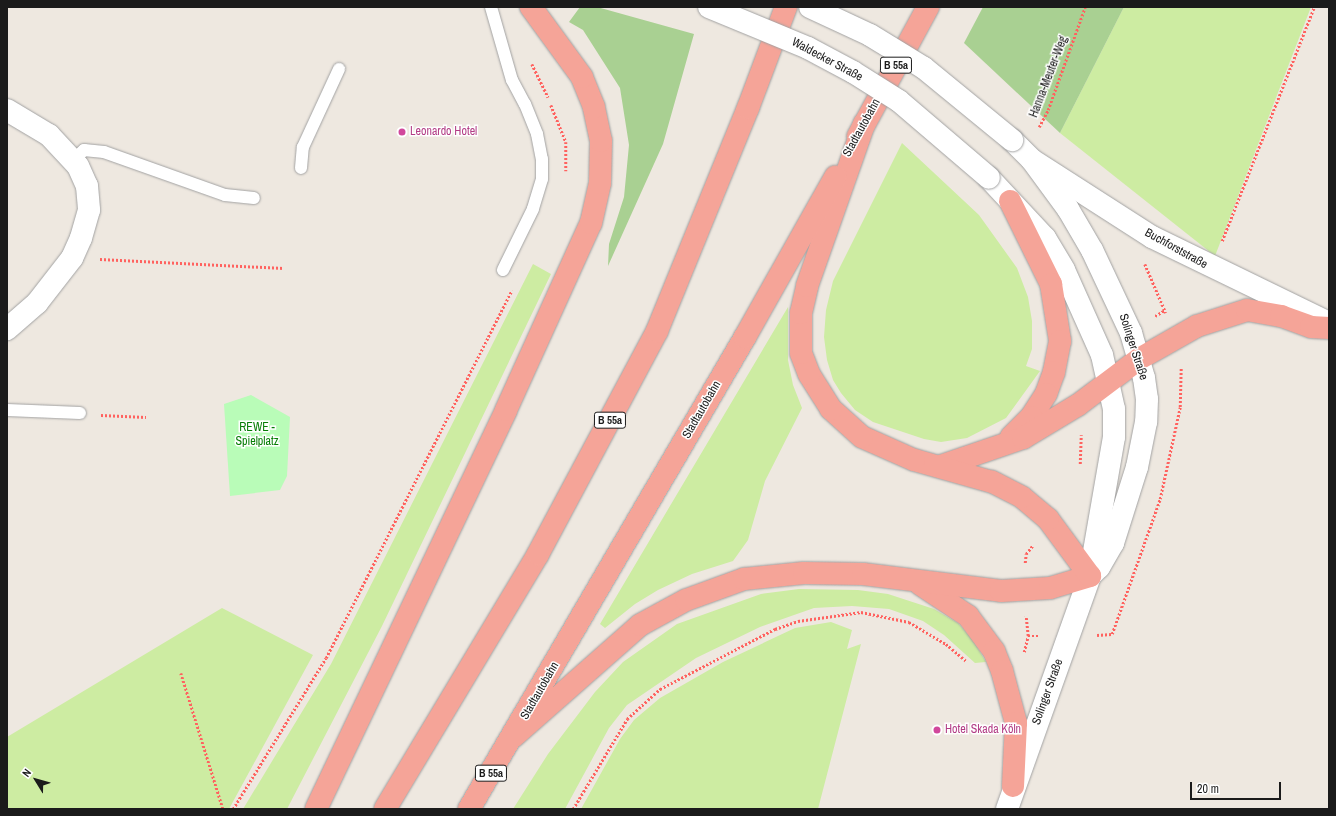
<!DOCTYPE html>
<meta charset="utf-8">
<style>
body{margin:0}
#map{position:relative;width:1336px;height:816px;overflow:hidden;background:#eee8e0;font-family:"Archivo Narrow",sans-serif}
div>[style]{position:absolute}
.grass>*{inset:0;background:#cdeca2}
.forest>*{inset:0;background:#a9d092}
.park>*{inset:0;background:#b9fcb8}
.path>*{height:2.5px;margin-top:-1.25px;transform-origin:0;background:repeating-linear-gradient(90deg,#ff625f 0 2px,transparent 0 4px)}
.roads{filter:drop-shadow(0 0 1px #a2a2a2) drop-shadow(0 0 1px #a2a2a2)}
.service>*{height:12px;margin:-6px;padding:0 6px;transform-origin:6px;border-radius:6px;background:#fff}
.minor>*{height:22px;margin:-11px;padding:0 11px;transform-origin:11px;border-radius:11px;background:#fff}
.tertiary>*{height:22px;margin:-11px;padding:0 11px;transform-origin:11px;border-radius:11px;background:#fff}
.trunk>*{height:22px;margin:-11px;padding:0 11px;transform-origin:11px;border-radius:11px;background:#f5a498}
.bridges{filter:drop-shadow(0 0 1px #a2a2a2) drop-shadow(0 0 1px #a2a2a2)}
.tertiary-bridge>*{height:22px;margin:-11px;padding:0 11px;transform-origin:11px;border-radius:11px;background:#fff}
.dots>*{width:11px;height:11px;translate:-50% -50%;box-sizing:border-box;border:2px solid #fff;border-radius:50%}
span{translate:-50% -50%;white-space:nowrap;text-align:center;line-height:1.15;-webkit-text-stroke:3px #fff;paint-order:stroke}
.shield-label span{padding:1px 3px;background:#fff;border:1px solid;border-radius:3px;-webkit-text-stroke-width:0}
.shield-label{font-size:11px;color:#1b1b1b;font-weight:700}
.street-label{font-size:12px;color:#1b1b1b}
.hotel-label{font-size:12px;color:#b23c85}
.left{translate:0 -50%;text-align:left}
.park-label{font-size:12px;color:#067d05}
.frame{position:absolute;inset:0;border:8px solid #1b1b1b;pointer-events:none}
.north{position:absolute;left:16px;top:760px;width:40px;height:40px;-webkit-text-stroke:3px #fff;paint-order:stroke;rotate:307deg;font-size:11px;font-weight:700;line-height:16px;text-align:center;color:#1b1b1b}
.north::after{content:'';display:block;margin:auto;width:14px;height:18px;background:#1b1b1b;clip-path:polygon(50% 0,100% 100%,50% 72%,0 100%)}
.scale{position:absolute;left:1190px;top:782px;width:91px;height:18px;box-sizing:border-box;border:2px solid #1b1b1b;border-top:0;padding-left:5px;font-size:12px;line-height:14px;white-space:nowrap;color:#1b1b1b;-webkit-text-stroke:3px #fff;paint-order:stroke}
</style>
<div id="map">
<div class="grass">
<i style="clip-path:polygon(1124px 7px,1311px 7px,1215px 256px,1060px 133px)"></i>
<i style="clip-path:polygon(902px 143px,979px 215px,1017px 268px,1028px 297px,1032px 321px,1032px 349px,1026px 366px,1040px 371px,1006px 418px,967px 438px,941px 442px,924px 439px,873px 422px,855px 410px,841px 393px,833px 380px,827px 360px,824px 337px,826px 310px,833px 281px)"></i>
<i style="clip-path:polygon(533px 264px,551px 274px,382px 626px,287px 809px,243px 809px,331px 664px)"></i>
<i style="clip-path:polygon(788px 307px,788px 360px,793px 385px,802px 408px,765px 481px,748px 540px,733px 561px,692px 574px,658px 590px,635px 604px,605px 628px,600px 624px)"></i>
<i style="clip-path:polygon(799px 589px,858px 590px,888px 594px,934px 609px,958px 623px,973px 640px,986px 662px,975px 663px,944px 635px,923px 621px,889px 609px,852px 606px,814px 608px,760px 627px,696px 658px,627px 705px,609px 728px,565px 809px,513px 809px,548px 754px,595px 692px,623px 662px,677px 624px,761px 594px)"></i>
<i style="clip-path:polygon(222px 608px,313px 655px,229px 809px,7px 809px,7px 737px)"></i>
<i style="clip-path:polygon(831px 622px,852px 630px,847px 649px,861px 644px,818px 809px,581px 809px,620px 739px,634px 720px,660px 698px,723px 662px,795px 628px)"></i>
</div>
<div class="forest">
<i style="clip-path:polygon(580px 7px,597px 7px,694px 34px,663px 144px,608px 266px,609px 244px,624px 197px,629px 145px,620px 88px,583px 30px,569px 22px)"></i>
<i style="clip-path:polygon(983px 7px,1124px 7px,1060px 133px,964px 43px)"></i>
</div>
<div class="park">
<i style="clip-path:polygon(251px 395px,290px 417px,287px 476px,280px 490px,230px 496px,224px 404px)"></i>
</div>
<div class="path">
<i style="left:532px;top:64px;width:37px;rotate:64deg"></i>
<i style="left:551px;top:105px;width:40px;rotate:68deg"></i>
<i style="left:566px;top:142px;width:29px;rotate:90deg"></i>
<i style="left:1039px;top:127px;width:19px;rotate:-62deg"></i>
<i style="left:1048px;top:110px;width:109px;rotate:-70.2deg"></i>
<i style="left:1222px;top:241px;width:251px;rotate:-68.5deg"></i>
<i style="left:100px;top:259px;width:184px;rotate:2.8deg"></i>
<i style="left:1145px;top:264px;width:53px;rotate:66.8deg"></i>
<i style="left:1155px;top:316px;width:12px;rotate:-31deg"></i>
<i style="left:101px;top:415px;width:45px;rotate:2.5deg"></i>
<i style="left:1080px;top:464px;width:29px;rotate:-88deg"></i>
<i style="left:1025px;top:563px;width:9px;rotate:-84deg"></i>
<i style="left:1026px;top:554px;width:11px;rotate:-52deg"></i>
<i style="left:1097px;top:635px;width:15px;rotate:-4deg"></i>
<i style="left:1112px;top:634px;width:143px;rotate:-70.4deg"></i>
<i style="left:1160px;top:499px;width:94px;rotate:-77.7deg"></i>
<i style="left:1180px;top:407px;width:40px;rotate:-88.6deg"></i>
<i style="left:1028px;top:636px;width:12px"></i>
<i style="left:1024px;top:652px;width:16px;rotate:-76deg"></i>
<i style="left:1028px;top:636px;width:20px;rotate:-96deg"></i>
<i style="left:181px;top:673px;width:142px;rotate:72.8deg"></i>
<i style="left:233px;top:809px;width:177px;rotate:-58.4deg"></i>
<i style="left:326px;top:658px;width:412px;rotate:-63.2deg"></i>
<i style="left:573px;top:809px;width:105px;rotate:-59deg"></i>
<i style="left:627px;top:719px;width:45px;rotate:-42.3deg"></i>
<i style="left:660px;top:689px;width:130px;rotate:-27.6deg"></i>
<i style="left:775px;top:629px;width:24px;rotate:-19deg"></i>
<i style="left:798px;top:621px;width:64px;rotate:-8.1deg"></i>
<i style="left:861px;top:612px;width:49px;rotate:11.8deg"></i>
<i style="left:909px;top:622px;width:43px;rotate:30.7deg"></i>
<i style="left:946px;top:644px;width:26px;rotate:40deg"></i>
</div>
<div class="roads">
<div class="service">
<i style="left:491px;top:7px;width:76px;rotate:74deg"></i>
<i style="left:512px;top:80px;width:27px;rotate:62deg"></i>
<i style="left:525px;top:104px;width:32px;rotate:68deg"></i>
<i style="left:537px;top:134px;width:25px;rotate:79deg"></i>
<i style="left:542px;top:159px;width:20px;rotate:90deg"></i>
<i style="left:542px;top:179px;width:31px;rotate:107deg"></i>
<i style="left:533px;top:209px;width:68px;rotate:116.2deg"></i>
<i style="left:73px;top:160px;width:15px;rotate:-42deg"></i>
<i style="left:84px;top:150px;width:20px;rotate:6deg"></i>
<i style="left:104px;top:152px;width:128px;rotate:19.6deg"></i>
<i style="left:225px;top:195px;width:29px;rotate:6deg"></i>
<i style="left:301px;top:168px;width:21px;rotate:-85deg"></i>
<i style="left:303px;top:147px;width:86px;rotate:-65.2deg"></i>
<i style="left:7px;top:410px;width:73px;rotate:2.4deg"></i>
</div>
<div class="minor">
<i style="left:7px;top:110px;width:49px;rotate:30.8deg"></i>
<i style="left:49px;top:135px;width:42px;rotate:46.9deg"></i>
<i style="left:78px;top:166px;width:22px;rotate:66deg"></i>
<i style="left:87px;top:186px;width:24px;rotate:85deg"></i>
<i style="left:89px;top:210px;width:29px;rotate:106deg"></i>
<i style="left:81px;top:238px;width:22px;rotate:114deg"></i>
<i style="left:72px;top:258px;width:57px;rotate:127.9deg"></i>
<i style="left:37px;top:303px;width:40px;rotate:139deg"></i>
<i style="left:1032px;top:160px;width:143px;rotate:32.7deg"></i>
<i style="left:1152px;top:237px;width:197px;rotate:25.9deg"></i>
<i style="left:1007px;top:809px;width:247px;rotate:-70.4deg"></i>
</div>
<div class="tertiary">
<i style="left:1012px;top:140px;width:28px;rotate:45deg"></i>
<i style="left:1032px;top:160px;width:61px;rotate:53.7deg"></i>
<i style="left:1068px;top:209px;width:48px;rotate:59.7deg"></i>
<i style="left:1092px;top:250px;width:92px;rotate:64.8deg"></i>
<i style="left:1131px;top:333px;width:47px;rotate:73.9deg"></i>
<i style="left:1144px;top:378px;width:21px;rotate:82deg"></i>
<i style="left:1147px;top:399px;width:23px;rotate:92deg"></i>
<i style="left:1146px;top:422px;width:46px;rotate:101.3deg"></i>
<i style="left:1137px;top:467px;width:80px;rotate:107.5deg"></i>
<i style="left:1113px;top:543px;width:28px;rotate:120deg"></i>
<i style="left:1099px;top:567px;width:13px;rotate:135deg"></i>
<i style="left:989px;top:178px;width:82px;rotate:47deg"></i>
<i style="left:1045px;top:238px;width:37px;rotate:59deg"></i>
<i style="left:1064px;top:270px;width:93px;rotate:65.9deg"></i>
<i style="left:1102px;top:355px;width:55px;rotate:77.5deg"></i>
<i style="left:1114px;top:409px;width:28px;rotate:90deg"></i>
<i style="left:1114px;top:437px;width:134px;rotate:99.9deg"></i>
</div>
<div class="trunk">
<i style="left:858px;top:136px;width:147px;rotate:-61.5deg"></i>
<i style="left:1010px;top:201px;width:93px;rotate:63.7deg"></i>
<i style="left:1051px;top:284px;width:58px;rotate:81deg"></i>
<i style="left:1060px;top:341px;width:32px;rotate:101deg"></i>
<i style="left:1054px;top:372px;width:23px;rotate:110deg"></i>
<i style="left:1046px;top:394px;width:27px;rotate:123deg"></i>
<i style="left:1031px;top:417px;width:28px;rotate:135deg"></i>
<i style="left:941px;top:466px;width:87px;rotate:-18.9deg"></i>
<i style="left:1023px;top:438px;width:64px;rotate:-31deg"></i>
<i style="left:1078px;top:405px;width:76px;rotate:-37deg"></i>
<i style="left:1139px;top:359px;width:67px;rotate:-29.6deg"></i>
<i style="left:1197px;top:326px;width:52px;rotate:-17.7deg"></i>
<i style="left:1247px;top:310px;width:35px;rotate:10deg"></i>
<i style="left:1281px;top:316px;width:32px;rotate:20deg"></i>
<i style="left:1311px;top:327px;width:18px;rotate:3deg"></i>
<i style="left:920px;top:584px;width:58px;rotate:33.7deg"></i>
<i style="left:968px;top:616px;width:44px;rotate:53.4deg"></i>
<i style="left:994px;top:651px;width:22px;rotate:68deg"></i>
<i style="left:1002px;top:671px;width:54px;rotate:74.9deg"></i>
<i style="left:1016px;top:723px;width:63px;rotate:92.7deg"></i>
<i style="left:513px;top:737px;width:169px;rotate:-41.4deg"></i>
<i style="left:640px;top:625px;width:52px;rotate:-28.5deg"></i>
<i style="left:686px;top:600px;width:62px;rotate:-19.9deg"></i>
<i style="left:744px;top:579px;width:60px;rotate:-5.7deg"></i>
<i style="left:804px;top:573px;width:59px;rotate:1deg"></i>
<i style="left:863px;top:574px;width:139px;rotate:7deg"></i>
<i style="left:1001px;top:591px;width:49px;rotate:-3.5deg"></i>
<i style="left:1050px;top:588px;width:42px;rotate:-16.7deg"></i>
<i style="left:1090px;top:576px;width:71px;rotate:-126.4deg"></i>
<i style="left:1048px;top:519px;width:34px;rotate:-140deg"></i>
<i style="left:1022px;top:497px;width:34px;rotate:-153deg"></i>
<i style="left:992px;top:482px;width:81px;rotate:-164.2deg"></i>
<i style="left:914px;top:460px;width:57px;rotate:-156.1deg"></i>
<i style="left:862px;top:437px;width:42px;rotate:-137.9deg"></i>
<i style="left:831px;top:409px;width:41px;rotate:-122.2deg"></i>
<i style="left:809px;top:374px;width:22px;rotate:-111deg"></i>
<i style="left:801px;top:353px;width:40px;rotate:-90deg"></i>
<i style="left:801px;top:313px;width:28px;rotate:-77deg"></i>
<i style="left:807px;top:286px;width:172px;rotate:-70.6deg"></i>
<i style="left:316px;top:809px;width:442px;rotate:-64.5deg"></i>
<i style="left:506px;top:410px;width:205px;rotate:-65.6deg"></i>
<i style="left:591px;top:223px;width:41px;rotate:-77.3deg"></i>
<i style="left:600px;top:183px;width:42px;rotate:-88.6deg"></i>
<i style="left:601px;top:141px;width:35px;rotate:-102deg"></i>
<i style="left:594px;top:107px;width:32px;rotate:-112deg"></i>
<i style="left:582px;top:77px;width:87px;rotate:-126.1deg"></i>
<i style="left:385px;top:809px;width:297px;rotate:-59deg"></i>
<i style="left:538px;top:554px;width:253px;rotate:-61.9deg"></i>
<i style="left:657px;top:331px;width:241px;rotate:-67.8deg"></i>
<i style="left:748px;top:108px;width:108px;rotate:-69.4deg"></i>
<i style="left:469px;top:809px;width:547px;rotate:-59.68deg"></i>
<i style="left:745px;top:337px;width:184px;rotate:-60.6deg"></i>
</div>
</div>
<div class="bridges">
<div class="tertiary-bridge">
<i style="left:709px;top:7px;width:107px;rotate:22.5deg"></i>
<i style="left:808px;top:48px;width:51px;rotate:28.1deg"></i>
<i style="left:853px;top:72px;width:54px;rotate:32.2deg"></i>
<i style="left:899px;top:101px;width:118px;rotate:40.5deg"></i>
<i style="left:810px;top:7px;width:66px;rotate:25deg"></i>
<i style="left:870px;top:35px;width:63px;rotate:31.4deg"></i>
<i style="left:924px;top:68px;width:114px;rotate:39.3deg"></i>
</div>
</div>
<div class="dots">
<i style="left:402px;top:132px;background:#d1479c"></i>
<i style="left:937px;top:730px;background:#d1479c"></i>
</div>
<div class="shield-label">
<span style="left:896px;top:65px">B 55a</span>
<span style="left:610px;top:420px">B 55a</span>
<span style="left:491px;top:773px">B 55a</span>
</div>
<div class="street-label">
<span style="left:827px;top:60px;rotate:28deg">Waldecker Straße</span>
<span style="left:1049px;top:77px;rotate:-69deg">Hanna-Meuter-Weg</span>
<span style="left:862px;top:128px;rotate:-61deg">Stadtautobahn</span>
<span style="left:1176px;top:249px;rotate:29deg">Buchforststraße</span>
<span style="left:1133px;top:347px;rotate:72deg">Solinger Straße</span>
<span style="left:702px;top:410px;rotate:-60deg">Stadtautobahn</span>
<span style="left:540px;top:691px;rotate:-60deg">Stadtautobahn</span>
<span style="left:1048px;top:692px;rotate:-70deg">Solinger Straße</span>
</div>
<div class="hotel-label">
<span class="left" style="left:410px;top:132px">Leonardo Hotel</span>
<span class="left" style="left:945px;top:730px">Hotel Skada Köln</span>
</div>
<div class="park-label">
<span style="left:257px;top:435px">REWE -<br>Spielplatz</span>
</div>
<div class="frame"></div>
<div class="north">N</div>
<div class="scale">20 m</div>
</div>
